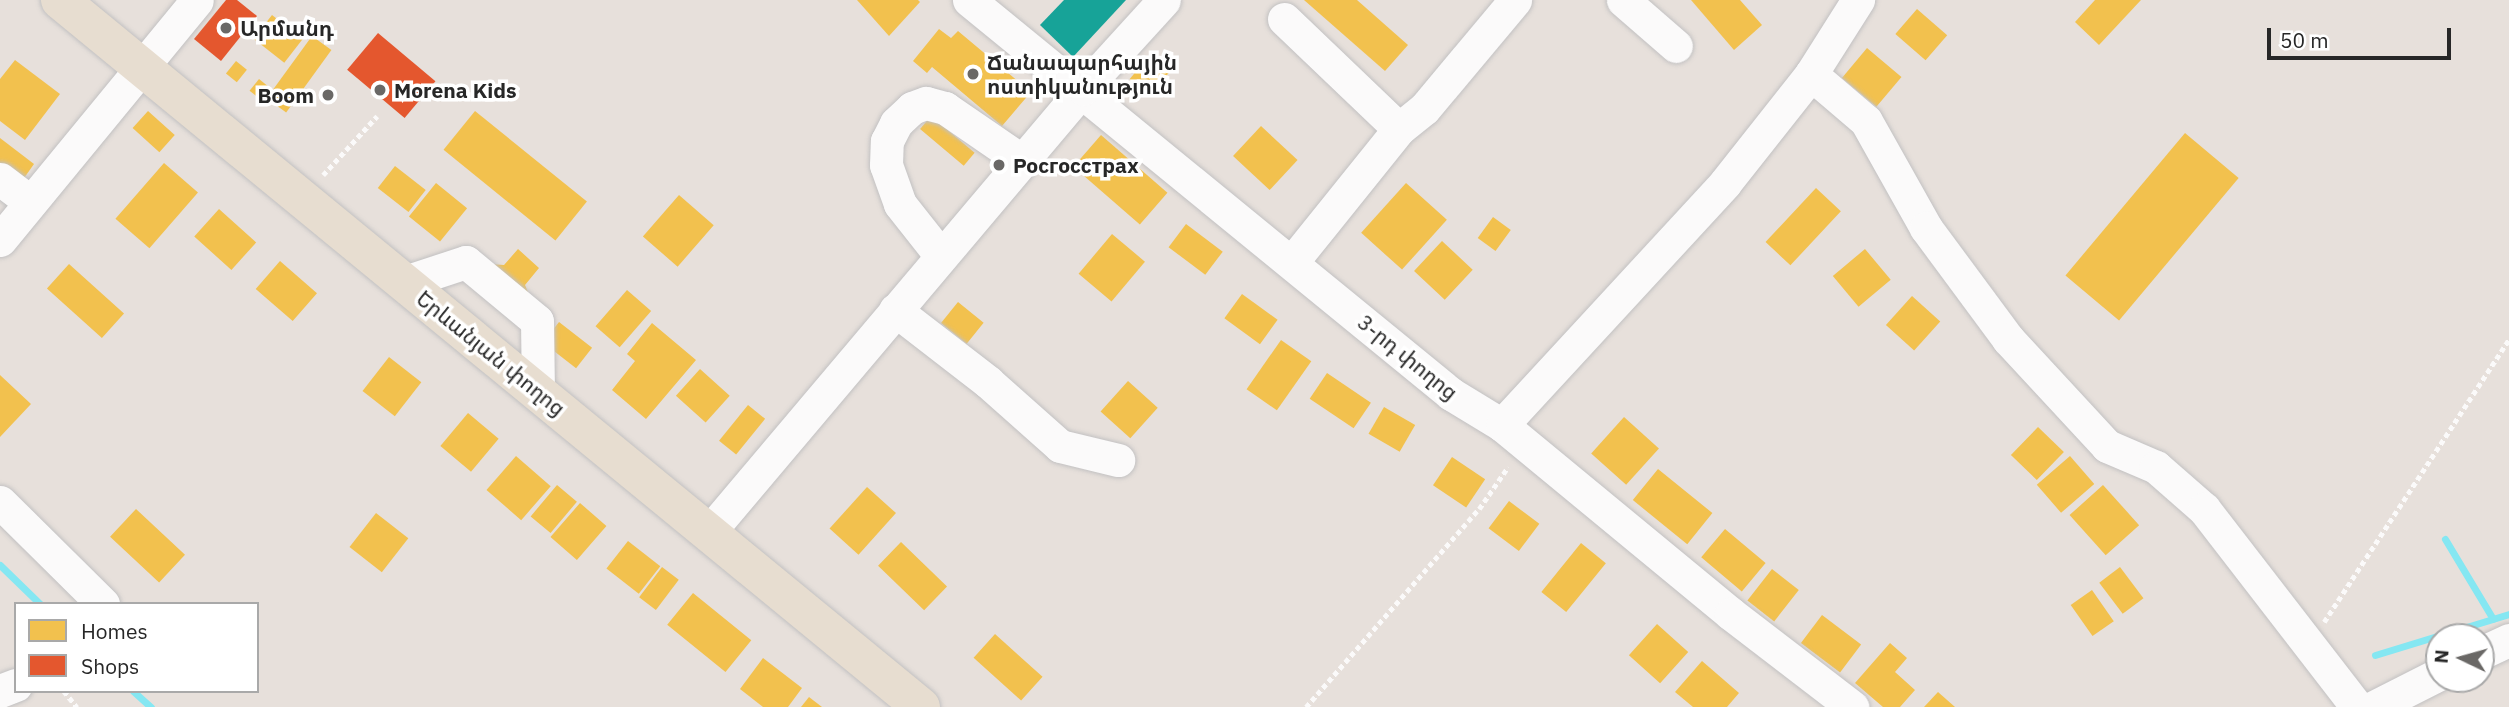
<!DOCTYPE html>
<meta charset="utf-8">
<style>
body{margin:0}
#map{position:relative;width:2509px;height:707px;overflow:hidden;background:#e7e0db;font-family:"IBM Plex Sans","Noto Sans Armenian",sans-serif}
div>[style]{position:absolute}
.homes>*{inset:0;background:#f2c14e;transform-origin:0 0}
.shops>*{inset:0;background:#e4572e;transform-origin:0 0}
.public>*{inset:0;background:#17a398}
.stream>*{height:7px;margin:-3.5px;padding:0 3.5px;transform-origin:3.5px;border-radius:3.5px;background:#85e7f2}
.path>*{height:4.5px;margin-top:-2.25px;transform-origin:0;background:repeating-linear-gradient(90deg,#fbfafa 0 5px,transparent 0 8.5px)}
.roads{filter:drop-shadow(0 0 2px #c2c1c2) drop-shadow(0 0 2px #c2c1c2)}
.minor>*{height:33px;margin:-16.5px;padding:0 16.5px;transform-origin:16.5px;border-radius:16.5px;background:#fbfafa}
.major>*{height:38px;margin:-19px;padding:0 19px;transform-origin:19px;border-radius:19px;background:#e7ddd0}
.dots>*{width:19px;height:19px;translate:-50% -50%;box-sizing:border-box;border:4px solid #fff;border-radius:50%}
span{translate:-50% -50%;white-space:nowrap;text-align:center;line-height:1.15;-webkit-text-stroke:7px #fff;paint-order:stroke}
.poi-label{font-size:21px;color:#272727;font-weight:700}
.left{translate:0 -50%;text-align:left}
.right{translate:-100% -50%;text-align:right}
.street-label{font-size:21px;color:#272727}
.legend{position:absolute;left:14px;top:602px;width:245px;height:91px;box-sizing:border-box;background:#fff;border:2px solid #a9a9a9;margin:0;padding:9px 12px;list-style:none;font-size:21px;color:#272727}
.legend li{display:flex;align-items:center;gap:14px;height:35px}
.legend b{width:35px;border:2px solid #a9a9a9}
.north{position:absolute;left:2425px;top:623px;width:70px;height:70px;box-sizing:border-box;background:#fff;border:2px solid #a9a9a9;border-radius:50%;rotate:275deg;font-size:19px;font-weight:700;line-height:28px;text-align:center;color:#272727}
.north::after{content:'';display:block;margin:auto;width:24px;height:32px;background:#6a6866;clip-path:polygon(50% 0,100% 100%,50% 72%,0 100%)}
.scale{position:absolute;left:2267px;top:28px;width:184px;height:32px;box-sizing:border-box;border:4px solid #272727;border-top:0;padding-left:9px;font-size:21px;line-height:24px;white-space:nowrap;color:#272727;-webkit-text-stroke:5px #fff;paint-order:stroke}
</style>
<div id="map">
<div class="homes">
<i style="clip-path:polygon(857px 0,918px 0,920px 2px,889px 36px)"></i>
<i style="clip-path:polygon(1304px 0,1357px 0,1408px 45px,1385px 71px)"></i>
<i style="clip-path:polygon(1691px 0,1740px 0,1762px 25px,1734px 50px)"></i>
<i style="clip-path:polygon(2095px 0,2141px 0,2099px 45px,2075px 22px)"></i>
<i style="left:1917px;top:9px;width:40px;height:33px;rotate:41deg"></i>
<i style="left:272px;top:15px;width:39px;height:30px;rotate:38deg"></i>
<i style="clip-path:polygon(939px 29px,951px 38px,958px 31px,1031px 92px,1002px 126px,932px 67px,927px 73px,913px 61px)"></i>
<i style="left:312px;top:36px;width:24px;height:77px;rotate:36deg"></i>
<i style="left:1867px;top:48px;width:45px;height:39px;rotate:40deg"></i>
<i style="left:1149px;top:56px;width:26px;height:30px;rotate:40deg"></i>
<i style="clip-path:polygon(15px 60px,60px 94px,25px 140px,0 121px,0 79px)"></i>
<i style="left:236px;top:61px;width:14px;height:16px;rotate:39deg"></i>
<i style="left:259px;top:79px;width:14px;height:15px;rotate:39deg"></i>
<i style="left:148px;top:111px;width:36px;height:23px;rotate:42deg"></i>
<i style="left:475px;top:111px;width:144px;height:50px;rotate:39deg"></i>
<i style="left:931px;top:116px;width:57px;height:17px;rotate:40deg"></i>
<i style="left:1261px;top:126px;width:50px;height:41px;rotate:43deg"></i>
<i style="left:2185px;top:133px;width:70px;height:186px;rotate:40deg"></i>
<i style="left:1101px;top:135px;width:88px;height:42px;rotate:41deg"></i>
<i style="clip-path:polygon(0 138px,34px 164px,22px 181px,0 165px)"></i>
<i style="left:164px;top:163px;width:45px;height:74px;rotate:41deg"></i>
<i style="left:395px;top:166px;width:39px;height:28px;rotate:38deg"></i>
<i style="left:436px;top:183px;width:40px;height:43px;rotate:39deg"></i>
<i style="left:1406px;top:183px;width:55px;height:67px;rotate:42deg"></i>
<i style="left:1816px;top:188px;width:34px;height:74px;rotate:43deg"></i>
<i style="left:679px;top:195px;width:46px;height:55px;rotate:41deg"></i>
<i style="left:219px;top:209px;width:50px;height:37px;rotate:42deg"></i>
<i style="left:1493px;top:217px;width:22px;height:26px;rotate:36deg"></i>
<i style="left:1186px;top:224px;width:46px;height:29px;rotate:37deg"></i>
<i style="left:1112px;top:234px;width:43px;height:52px;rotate:40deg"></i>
<i style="left:1442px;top:241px;width:42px;height:41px;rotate:43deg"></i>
<i style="clip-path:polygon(518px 249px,539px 268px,525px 285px,530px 297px,487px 264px,504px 265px)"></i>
<i style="left:1865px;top:249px;width:40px;height:42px;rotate:50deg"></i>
<i style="left:280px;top:261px;width:49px;height:37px;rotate:41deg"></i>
<i style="left:69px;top:264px;width:74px;height:33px;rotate:42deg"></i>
<i style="left:627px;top:290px;width:32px;height:48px;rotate:41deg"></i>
<i style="left:1242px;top:294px;width:44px;height:30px;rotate:36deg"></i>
<i style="left:1912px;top:296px;width:38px;height:39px;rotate:42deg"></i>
<i style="left:958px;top:302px;width:33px;height:27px;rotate:39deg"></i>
<i style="left:559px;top:322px;width:42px;height:26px;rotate:38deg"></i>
<i style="clip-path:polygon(652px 323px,696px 360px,646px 419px,612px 390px,635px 361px,627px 354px)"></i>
<i style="left:1281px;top:340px;width:37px;height:60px;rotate:35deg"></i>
<i style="left:389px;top:357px;width:41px;height:43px;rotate:38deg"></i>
<i style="left:700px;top:369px;width:40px;height:36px;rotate:42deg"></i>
<i style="left:1327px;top:373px;width:53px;height:31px;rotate:34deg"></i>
<i style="clip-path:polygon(0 375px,31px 404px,0 437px)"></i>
<i style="left:1128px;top:381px;width:40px;height:41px;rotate:42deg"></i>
<i style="left:748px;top:405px;width:22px;height:46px;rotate:39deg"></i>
<i style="left:1384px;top:407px;width:36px;height:31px;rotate:30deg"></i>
<i style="left:468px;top:413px;width:40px;height:43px;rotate:40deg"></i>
<i style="left:1624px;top:417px;width:47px;height:49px;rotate:42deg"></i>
<i style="left:2038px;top:427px;width:36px;height:39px;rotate:44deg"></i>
<i style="left:516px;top:456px;width:46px;height:45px;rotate:41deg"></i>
<i style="left:2070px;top:456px;width:37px;height:44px;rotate:49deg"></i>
<i style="left:1452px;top:457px;width:40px;height:34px;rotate:34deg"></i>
<i style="left:1658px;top:469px;width:70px;height:40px;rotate:39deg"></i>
<i style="left:557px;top:485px;width:26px;height:41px;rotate:40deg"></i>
<i style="left:2103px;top:485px;width:54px;height:45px;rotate:48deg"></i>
<i style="left:867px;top:487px;width:39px;height:56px;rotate:42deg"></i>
<i style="left:1509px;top:501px;width:38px;height:34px;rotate:37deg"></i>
<i style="left:580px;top:503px;width:35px;height:45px;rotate:41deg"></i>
<i style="left:136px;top:509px;width:67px;height:38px;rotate:43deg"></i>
<i style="left:376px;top:513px;width:41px;height:43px;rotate:38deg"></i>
<i style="left:1725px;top:529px;width:53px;height:37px;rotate:40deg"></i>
<i style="left:628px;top:541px;width:41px;height:35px;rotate:38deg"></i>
<i style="left:901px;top:542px;width:64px;height:33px;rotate:44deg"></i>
<i style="left:1581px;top:543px;width:32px;height:63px;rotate:39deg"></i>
<i style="left:662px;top:567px;width:21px;height:38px;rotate:37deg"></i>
<i style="left:2120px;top:567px;width:39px;height:26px;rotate:53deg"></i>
<i style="left:1772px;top:569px;width:34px;height:40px;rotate:38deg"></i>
<i style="left:2092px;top:590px;width:38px;height:26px;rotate:55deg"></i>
<i style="left:693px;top:593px;width:75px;height:41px;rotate:39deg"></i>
<i style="left:1822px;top:615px;width:49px;height:35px;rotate:37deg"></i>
<i style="left:1657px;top:624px;width:42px;height:42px;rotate:42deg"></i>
<i style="left:995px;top:634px;width:64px;height:32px;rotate:42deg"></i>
<i style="clip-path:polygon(1890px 643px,1907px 658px,1895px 672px,1915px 690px,1900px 707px,1883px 707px,1855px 683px)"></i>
<i style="clip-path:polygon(763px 658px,802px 688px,788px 707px,763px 707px,740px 689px)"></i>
<i style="clip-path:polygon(1702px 661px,1739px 693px,1727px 707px,1693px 707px,1675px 692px)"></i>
<i style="clip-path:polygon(1938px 692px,1955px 707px,1924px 707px)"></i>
<i style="clip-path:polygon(809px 697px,822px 707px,801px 707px)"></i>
</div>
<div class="shops">
<i style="clip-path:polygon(226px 0,237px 0,257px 16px,221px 61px,194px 39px)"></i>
<i style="left:378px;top:33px;width:75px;height:48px;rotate:40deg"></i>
</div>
<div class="public">
<i style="clip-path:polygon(1064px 0,1126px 0,1073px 57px,1040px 25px)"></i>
</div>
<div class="stream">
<i style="left:2445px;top:539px;width:93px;rotate:59deg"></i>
<i style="left:0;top:565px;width:56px;rotate:44.3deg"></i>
<i style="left:2375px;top:655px;width:140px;rotate:-17deg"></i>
<i style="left:133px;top:691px;width:24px;rotate:42deg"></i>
</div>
<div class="path">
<i style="left:323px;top:175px;width:80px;rotate:-47.5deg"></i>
<i style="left:2324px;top:622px;width:338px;rotate:-56.8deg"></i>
<i style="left:64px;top:691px;width:21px;rotate:51deg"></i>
<i style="left:1306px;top:707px;width:263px;rotate:-48.9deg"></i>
<i style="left:1479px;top:509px;width:51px;rotate:-55.4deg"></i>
</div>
<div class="roads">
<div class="minor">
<i style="left:969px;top:0;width:623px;rotate:39.26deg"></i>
<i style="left:1451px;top:394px;width:60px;rotate:31.3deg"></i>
<i style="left:1502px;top:425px;width:297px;rotate:39.5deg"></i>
<i style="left:1731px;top:614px;width:153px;rotate:37.5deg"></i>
<i style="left:1623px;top:0;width:70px;rotate:41deg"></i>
<i style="left:1284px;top:19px;width:159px;rotate:43.7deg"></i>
<i style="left:1399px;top:129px;width:171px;rotate:128.8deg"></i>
<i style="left:1811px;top:74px;width:72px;rotate:40.5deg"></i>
<i style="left:1866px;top:121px;width:123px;rotate:60.7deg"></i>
<i style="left:1926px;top:228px;width:138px;rotate:53.5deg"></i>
<i style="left:2008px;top:339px;width:146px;rotate:47.2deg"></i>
<i style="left:2107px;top:446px;width:53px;rotate:23.2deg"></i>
<i style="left:2156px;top:467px;width:64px;rotate:41.2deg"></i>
<i style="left:2204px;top:509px;width:250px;rotate:52.3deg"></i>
<i style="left:1399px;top:129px;width:32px;rotate:-39deg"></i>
<i style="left:1424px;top:109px;width:142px;rotate:-50.1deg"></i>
<i style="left:0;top:179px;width:38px;rotate:37deg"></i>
<i style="left:0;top:240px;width:310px;rotate:-50.6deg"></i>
<i style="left:941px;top:256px;width:66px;rotate:-128.3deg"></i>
<i style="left:900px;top:204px;width:41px;rotate:-109.7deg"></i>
<i style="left:886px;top:165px;width:24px;rotate:-88deg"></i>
<i style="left:887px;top:141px;width:20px;rotate:-63deg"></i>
<i style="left:896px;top:123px;width:22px;rotate:-43deg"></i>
<i style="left:912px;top:108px;width:15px;rotate:-20deg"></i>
<i style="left:926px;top:103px;width:20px;rotate:15deg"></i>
<i style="left:945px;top:108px;width:93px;rotate:34.5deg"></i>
<i style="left:405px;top:282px;width:64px;rotate:-18.2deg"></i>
<i style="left:466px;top:262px;width:92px;rotate:39.7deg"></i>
<i style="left:537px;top:321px;width:70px;rotate:89.2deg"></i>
<i style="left:895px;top:310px;width:118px;rotate:37.7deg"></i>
<i style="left:988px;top:382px;width:96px;rotate:41.6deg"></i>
<i style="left:1060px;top:446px;width:60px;rotate:13.6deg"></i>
<i style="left:1502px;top:425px;width:329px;rotate:-47.3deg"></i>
<i style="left:1725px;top:183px;width:139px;rotate:-51.7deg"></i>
<i style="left:1811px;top:74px;width:88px;rotate:-57.6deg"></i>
<i style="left:0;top:502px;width:145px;rotate:44.7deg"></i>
<i style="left:709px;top:532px;width:580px;rotate:-49.83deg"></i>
<i style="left:1083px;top:89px;width:120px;rotate:-47.7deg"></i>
<i style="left:2481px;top:653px;width:31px;rotate:-25deg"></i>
<i style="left:0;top:691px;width:17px;rotate:-21deg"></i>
<i style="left:2374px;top:707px;width:73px;rotate:-26.9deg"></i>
</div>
<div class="major">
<i style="left:60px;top:0;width:1114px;rotate:39.39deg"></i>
</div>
</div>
<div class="dots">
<i style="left:226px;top:28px;background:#6a6866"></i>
<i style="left:973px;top:74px;background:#6a6866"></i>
<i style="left:380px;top:90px;background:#6a6866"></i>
<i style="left:328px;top:95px;background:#6a6866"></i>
<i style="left:999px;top:165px;background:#6a6866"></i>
</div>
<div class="poi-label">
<span class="left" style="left:240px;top:28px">Արմանդ</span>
<span class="left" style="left:987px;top:74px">Ճանապարհային<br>ոստիկանություն</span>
<span class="left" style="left:394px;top:90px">Morena Kids</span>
<span class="right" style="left:314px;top:95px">Boom</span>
<span class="left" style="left:1013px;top:165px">Росгосстрах</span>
</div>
<div class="street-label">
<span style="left:491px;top:353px;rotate:39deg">Երևանյան փողոց</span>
<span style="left:1408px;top:357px;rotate:39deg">3-րդ փողոց</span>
</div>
<ul class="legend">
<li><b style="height:19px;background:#f2c14e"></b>Homes</li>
<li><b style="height:19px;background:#e4572e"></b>Shops</li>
</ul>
<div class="north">N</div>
<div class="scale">50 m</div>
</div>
